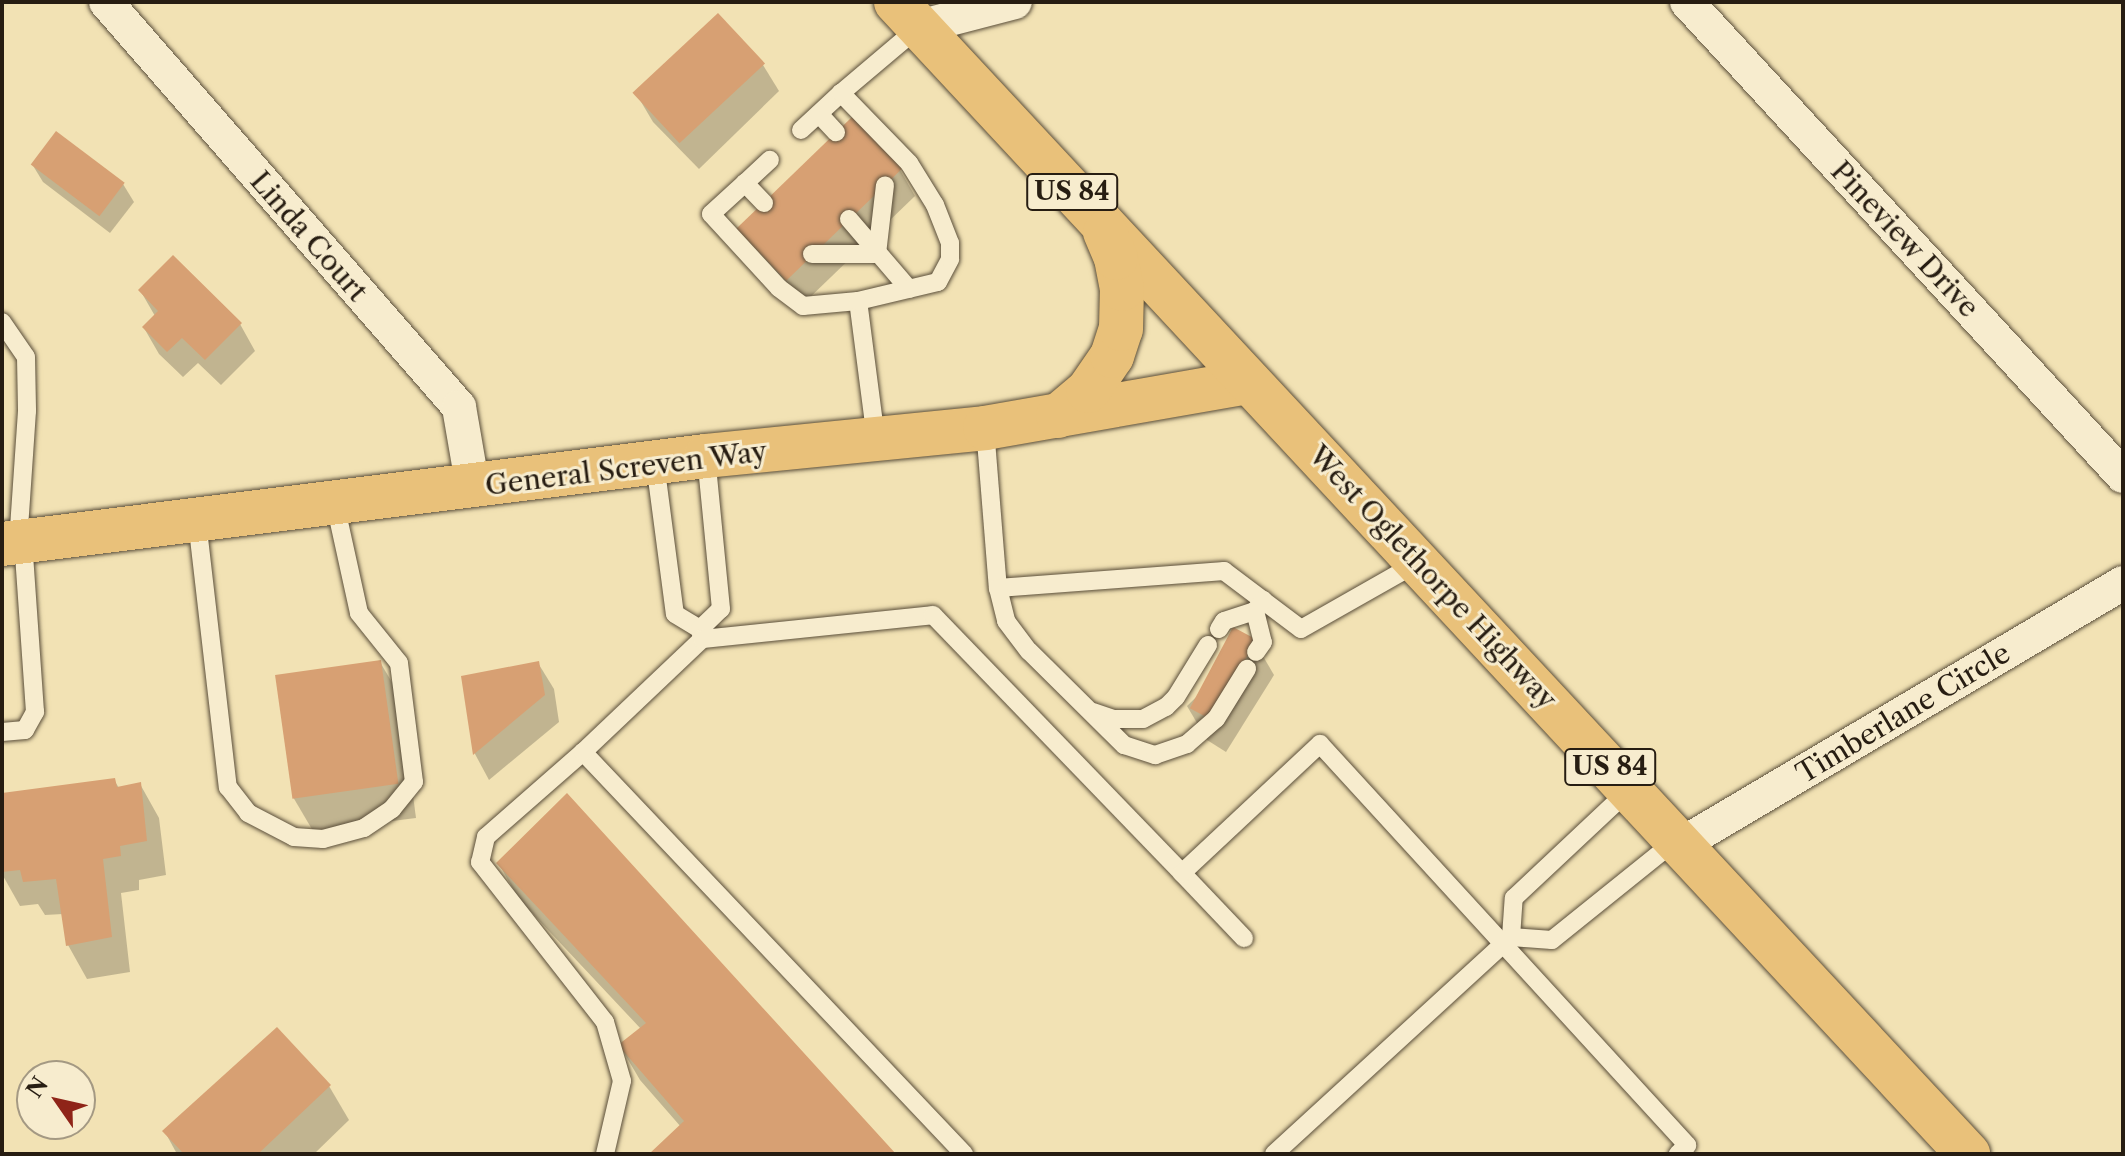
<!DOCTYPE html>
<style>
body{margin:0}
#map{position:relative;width:2125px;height:1156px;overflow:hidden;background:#f2e2b4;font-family:"Libre Caslon Text",serif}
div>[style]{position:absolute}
.shadow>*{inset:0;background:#0003}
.building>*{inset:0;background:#d7a073;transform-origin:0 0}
.roads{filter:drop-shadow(0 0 2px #5a4e3a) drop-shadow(0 0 2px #5a4e3a)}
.lane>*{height:18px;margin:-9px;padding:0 9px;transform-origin:9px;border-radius:9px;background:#f7ecce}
.street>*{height:34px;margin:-17px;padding:0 17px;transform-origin:17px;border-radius:17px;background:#f7ecce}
.primary>*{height:44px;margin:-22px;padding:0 22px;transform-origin:22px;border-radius:22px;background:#e9c17a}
.highway>*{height:44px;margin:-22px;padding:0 22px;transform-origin:22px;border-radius:22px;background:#e9c17a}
span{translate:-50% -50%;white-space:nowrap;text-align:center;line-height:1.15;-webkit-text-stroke:6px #f7ecce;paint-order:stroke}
.shield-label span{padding:2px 6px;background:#f7ecce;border:2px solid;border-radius:6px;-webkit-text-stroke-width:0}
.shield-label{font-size:26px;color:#271d12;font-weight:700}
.street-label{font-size:28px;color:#271d12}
.frame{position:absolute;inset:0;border:4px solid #271d12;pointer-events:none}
.north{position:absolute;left:16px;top:1060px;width:80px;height:80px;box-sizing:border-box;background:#f7ecce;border:2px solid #a49983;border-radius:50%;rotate:304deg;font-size:22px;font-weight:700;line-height:32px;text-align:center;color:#271d12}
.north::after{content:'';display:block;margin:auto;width:28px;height:36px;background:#8f2418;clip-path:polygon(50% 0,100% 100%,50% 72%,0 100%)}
</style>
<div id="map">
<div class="shadow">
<i style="clip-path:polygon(718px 16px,763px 65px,779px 91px,699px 169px,653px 122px,637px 95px)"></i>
<i style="clip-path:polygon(32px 164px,123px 184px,134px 202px,110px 233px,43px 182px)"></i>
<i style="clip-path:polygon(900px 170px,915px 196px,803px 304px,755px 255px,740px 229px)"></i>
<i style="clip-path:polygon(140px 290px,240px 324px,255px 351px,221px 385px,198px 363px,183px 377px,159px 354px,144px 328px,155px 316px)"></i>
<i style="clip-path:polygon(1254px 641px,1274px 675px,1226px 752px,1207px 740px,1187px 706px)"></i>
<i style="clip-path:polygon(380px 662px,400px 696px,416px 818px,313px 831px,293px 797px)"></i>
<i style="clip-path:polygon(538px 663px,554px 689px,559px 722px,489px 780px,475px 754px,463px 677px)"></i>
<i style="clip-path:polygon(114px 780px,119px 788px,140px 784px,159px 818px,166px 875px,139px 880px,139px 890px,121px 893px,130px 972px,87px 979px,68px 945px,63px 914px,45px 915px,38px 904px,20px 906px,2px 874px,2px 795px)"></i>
<i style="clip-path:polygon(499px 864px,893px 1154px,652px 1154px,681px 1127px,640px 1080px,620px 1046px,641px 1029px,518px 898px)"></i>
<i style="clip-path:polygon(329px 1086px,349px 1120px,314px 1154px,177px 1154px,165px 1132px)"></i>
</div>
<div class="building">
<i style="left:718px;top:13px;width:69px;height:117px;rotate:47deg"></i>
<i style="left:852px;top:117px;width:72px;height:161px;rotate:46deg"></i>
<i style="left:56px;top:131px;width:86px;height:42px;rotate:37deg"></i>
<i style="clip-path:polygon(173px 255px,242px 323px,205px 360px,182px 338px,167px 352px,142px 327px,158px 311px,138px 290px)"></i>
<i style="left:1233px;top:627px;width:26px;height:92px;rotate:28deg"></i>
<i style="left:381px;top:660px;width:125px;height:107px;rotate:82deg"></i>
<i style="clip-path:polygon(539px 661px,545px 695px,473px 755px,461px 676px)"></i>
<i style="clip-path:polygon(115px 778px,117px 787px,141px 782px,147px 841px,120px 846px,121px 856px,103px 859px,112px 937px,66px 946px,56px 879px,23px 882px,20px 870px,2px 872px,2px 793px)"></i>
<i style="clip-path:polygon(567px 793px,896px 1154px,649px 1154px,684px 1121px,618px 1045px,646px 1023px,496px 863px)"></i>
<i style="clip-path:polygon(277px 1027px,331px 1085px,258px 1154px,184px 1154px,162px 1131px)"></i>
</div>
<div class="roads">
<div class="lane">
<i style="left:819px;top:114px;width:25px;rotate:47deg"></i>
<i style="left:801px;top:130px;width:54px;rotate:-42.8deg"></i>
<i style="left:745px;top:183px;width:46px;rotate:137.6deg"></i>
<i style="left:711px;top:214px;width:100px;rotate:47.4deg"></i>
<i style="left:779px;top:288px;width:30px;rotate:37deg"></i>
<i style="left:803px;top:306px;width:55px;rotate:-5.2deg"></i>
<i style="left:764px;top:203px;width:28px;rotate:-134deg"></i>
<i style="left:745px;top:183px;width:34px;rotate:-43deg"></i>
<i style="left:849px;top:219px;width:92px;rotate:49.4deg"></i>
<i style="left:812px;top:254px;width:65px"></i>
<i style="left:877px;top:254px;width:69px;rotate:-83.4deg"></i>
<i style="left:2px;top:322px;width:42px;rotate:55.6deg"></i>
<i style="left:26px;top:357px;width:54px;rotate:88.9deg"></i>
<i style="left:27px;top:411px;width:131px;rotate:93.9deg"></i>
<i style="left:985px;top:428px;width:161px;rotate:85.4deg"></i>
<i style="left:998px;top:588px;width:227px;rotate:-4.3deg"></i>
<i style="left:1224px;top:571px;width:96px;rotate:37deg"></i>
<i style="left:1301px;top:629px;width:136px;rotate:-29.6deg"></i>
<i style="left:876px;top:439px;width:139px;rotate:-97.4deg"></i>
<i style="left:858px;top:301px;width:82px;rotate:-13.4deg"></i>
<i style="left:938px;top:282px;width:26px;rotate:-62deg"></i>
<i style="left:950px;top:259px;width:16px;rotate:-90deg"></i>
<i style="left:950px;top:243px;width:41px;rotate:-111.5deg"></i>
<i style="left:935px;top:205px;width:49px;rotate:-121.8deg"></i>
<i style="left:909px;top:163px;width:98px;rotate:-134.2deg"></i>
<i style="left:841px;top:93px;width:102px;rotate:-40.2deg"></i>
<i style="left:655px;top:463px;width:152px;rotate:82.5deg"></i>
<i style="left:675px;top:614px;width:29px;rotate:31deg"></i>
<i style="left:700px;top:629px;width:10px;rotate:79deg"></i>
<i style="left:197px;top:521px;width:268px;rotate:83.4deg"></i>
<i style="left:228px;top:787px;width:33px;rotate:52deg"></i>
<i style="left:248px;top:813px;width:52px;rotate:27.6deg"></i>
<i style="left:294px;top:837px;width:29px;rotate:4deg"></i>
<i style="left:323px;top:839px;width:42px;rotate:-15deg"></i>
<i style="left:364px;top:828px;width:34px;rotate:-34deg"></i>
<i style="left:392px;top:809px;width:35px;rotate:-51deg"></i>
<i style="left:414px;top:782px;width:120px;rotate:-97.2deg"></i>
<i style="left:399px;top:663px;width:64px;rotate:-128.7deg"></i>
<i style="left:359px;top:613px;width:112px;rotate:-102.4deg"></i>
<i style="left:998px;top:588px;width:34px;rotate:76deg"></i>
<i style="left:1006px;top:621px;width:38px;rotate:53deg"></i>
<i style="left:1029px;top:651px;width:134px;rotate:44.7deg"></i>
<i style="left:1124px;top:745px;width:33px;rotate:18deg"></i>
<i style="left:1155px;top:755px;width:34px;rotate:-19deg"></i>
<i style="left:1187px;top:744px;width:38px;rotate:-41deg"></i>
<i style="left:1216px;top:719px;width:59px;rotate:-58.2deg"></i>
<i style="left:1255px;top:611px;width:32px;rotate:76deg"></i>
<i style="left:1263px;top:642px;width:12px;rotate:125deg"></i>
<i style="left:700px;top:629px;width:29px;rotate:-44deg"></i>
<i style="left:721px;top:609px;width:154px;rotate:-95.6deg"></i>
<i style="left:1219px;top:629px;width:9px;rotate:-58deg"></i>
<i style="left:1224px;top:621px;width:33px;rotate:-18deg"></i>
<i style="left:1255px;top:611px;width:14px;rotate:-54deg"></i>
<i style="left:1093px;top:712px;width:21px;rotate:19deg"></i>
<i style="left:1113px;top:719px;width:30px"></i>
<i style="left:1143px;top:719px;width:26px;rotate:-28deg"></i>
<i style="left:1166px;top:707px;width:14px;rotate:-45deg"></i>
<i style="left:1176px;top:697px;width:61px;rotate:-58.4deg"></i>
<i style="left:2px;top:732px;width:23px;rotate:-5deg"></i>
<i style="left:25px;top:730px;width:21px;rotate:-61deg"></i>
<i style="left:35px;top:712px;width:170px;rotate:-94deg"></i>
<i style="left:583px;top:752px;width:129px;rotate:138.8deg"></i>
<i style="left:486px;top:837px;width:26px;rotate:103deg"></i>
<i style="left:480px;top:862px;width:203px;rotate:52deg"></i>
<i style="left:605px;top:1022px;width:61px;rotate:73.9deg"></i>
<i style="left:622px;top:1081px;width:75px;rotate:103.1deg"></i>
<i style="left:1182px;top:873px;width:90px;rotate:46.4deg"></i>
<i style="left:1511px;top:937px;width:39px;rotate:-86deg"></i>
<i style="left:1514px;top:898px;width:158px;rotate:-43.2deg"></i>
<i style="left:964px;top:1154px;width:554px;rotate:-133.46deg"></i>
<i style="left:583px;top:752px;width:164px;rotate:-43.5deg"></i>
<i style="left:702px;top:639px;width:232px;rotate:-5.9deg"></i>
<i style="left:933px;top:615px;width:359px;rotate:46deg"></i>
<i style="left:1182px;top:873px;width:189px;rotate:-43.1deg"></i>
<i style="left:1320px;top:744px;width:544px;rotate:47.53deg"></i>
<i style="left:1687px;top:1145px;width:13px;rotate:135deg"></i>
<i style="left:1274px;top:1154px;width:321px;rotate:-42.5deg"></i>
<i style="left:1511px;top:937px;width:41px;rotate:4.2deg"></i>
<i style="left:1552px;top:940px;width:158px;rotate:-38.8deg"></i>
</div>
<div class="street">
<i style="left:106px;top:2px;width:537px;rotate:48.92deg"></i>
<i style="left:459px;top:407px;width:82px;rotate:80.2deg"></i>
<i style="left:1687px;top:2px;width:644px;rotate:47.39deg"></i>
<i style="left:919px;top:27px;width:99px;rotate:-14.6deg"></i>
<i style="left:1682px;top:844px;width:512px;rotate:-30.62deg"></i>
</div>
<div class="primary">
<i style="left:2px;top:544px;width:709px;rotate:-7.13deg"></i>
<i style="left:706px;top:456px;width:280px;rotate:-5.7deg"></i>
<i style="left:985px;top:428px;width:268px;rotate:-9.9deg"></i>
</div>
<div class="highway">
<i style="left:896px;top:2px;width:1574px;rotate:47.06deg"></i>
<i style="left:1058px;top:416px;width:39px;rotate:-40deg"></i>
<i style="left:1088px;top:391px;width:42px;rotate:-55.6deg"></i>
<i style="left:1112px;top:356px;width:28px;rotate:-72deg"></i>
<i style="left:1121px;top:329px;width:40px;rotate:-88.6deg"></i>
<i style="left:1122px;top:289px;width:32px;rotate:-101deg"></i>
<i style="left:1116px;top:258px;width:28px;rotate:-113deg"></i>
</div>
</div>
<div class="shield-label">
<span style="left:1072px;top:192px">US 84</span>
<span style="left:1610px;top:767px">US 84</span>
</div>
<div class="street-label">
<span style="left:309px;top:236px;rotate:49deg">Linda Court</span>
<span style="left:1905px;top:239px;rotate:47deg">Pineview Drive</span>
<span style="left:626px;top:468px;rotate:-7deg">General Screven Way</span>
<span style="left:1433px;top:577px;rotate:47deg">West Oglethorpe Highway</span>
<span style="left:1903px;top:713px;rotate:-31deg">Timberlane Circle</span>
</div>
<div class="frame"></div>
<div class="north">N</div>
</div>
